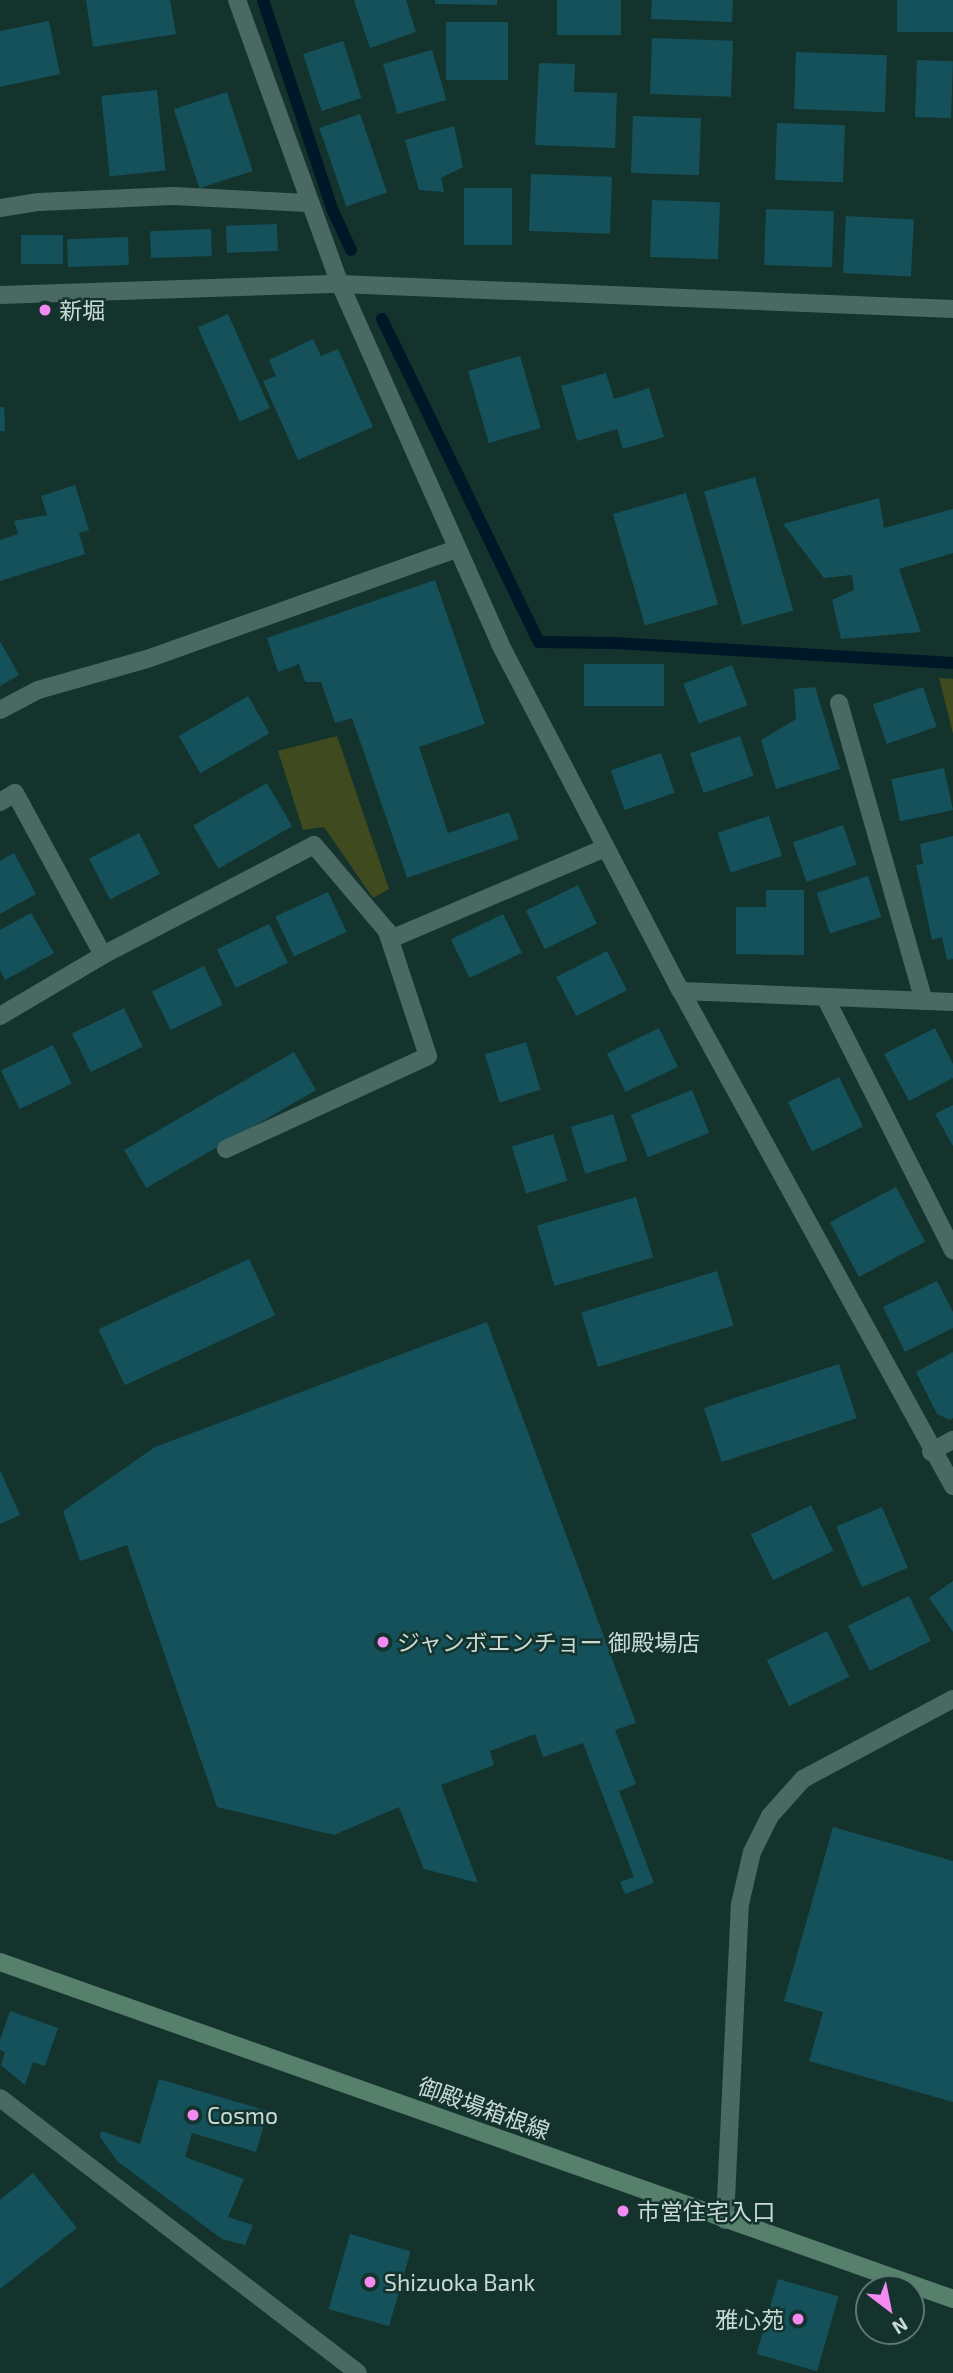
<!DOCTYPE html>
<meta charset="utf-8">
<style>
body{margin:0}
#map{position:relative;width:953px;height:2373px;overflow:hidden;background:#14332d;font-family:"Exo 2","Noto Sans JP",sans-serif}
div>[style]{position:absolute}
.green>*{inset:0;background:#3f4b1e}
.stream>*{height:12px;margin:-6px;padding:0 6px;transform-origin:6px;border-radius:6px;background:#001727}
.building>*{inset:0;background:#14515b;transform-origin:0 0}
.minor>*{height:18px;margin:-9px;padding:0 9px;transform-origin:9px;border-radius:9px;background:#4a6963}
.tertiary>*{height:18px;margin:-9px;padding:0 9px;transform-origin:9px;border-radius:9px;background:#4a6963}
.secondary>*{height:18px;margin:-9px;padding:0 9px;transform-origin:9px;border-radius:9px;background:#56806c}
.dots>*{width:19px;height:19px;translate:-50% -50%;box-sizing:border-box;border:4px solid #14332d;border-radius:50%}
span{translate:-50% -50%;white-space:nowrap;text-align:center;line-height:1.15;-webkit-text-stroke:5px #14332d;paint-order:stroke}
.poi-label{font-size:23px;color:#c9dad6}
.left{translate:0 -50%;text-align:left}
.right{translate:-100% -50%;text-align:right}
.street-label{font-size:23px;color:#c9dad6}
.north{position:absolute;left:855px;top:2275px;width:70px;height:70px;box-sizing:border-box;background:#14332d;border:2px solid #5c7671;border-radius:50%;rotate:148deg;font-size:19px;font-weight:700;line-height:28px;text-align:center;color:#c9dad6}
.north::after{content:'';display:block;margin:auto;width:24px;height:32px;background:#f389f1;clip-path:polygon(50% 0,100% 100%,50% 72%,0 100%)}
</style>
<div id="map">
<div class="green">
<i style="clip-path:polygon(939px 678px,953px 679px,953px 734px)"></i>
<i style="clip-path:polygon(337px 736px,389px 889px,373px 898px,324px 827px,303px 830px,278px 751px)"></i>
</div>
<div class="stream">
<i style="left:263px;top:0;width:220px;rotate:71.7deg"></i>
<i style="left:332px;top:209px;width:45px;rotate:65.1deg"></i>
<i style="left:382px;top:319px;width:359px;rotate:64.1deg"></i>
<i style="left:539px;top:642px;width:76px;rotate:0.8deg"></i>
<i style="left:615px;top:643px;width:339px;rotate:3.4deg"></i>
</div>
<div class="building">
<i style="clip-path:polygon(86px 0,170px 0,176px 34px,93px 47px)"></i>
<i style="clip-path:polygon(354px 0,406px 0,416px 32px,370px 48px)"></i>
<i style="clip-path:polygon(435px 0,497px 0,497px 5px,435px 4px)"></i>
<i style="left:557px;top:0;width:64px;height:35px"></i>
<i style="clip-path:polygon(652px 0,733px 0,732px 22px,651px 19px)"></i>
<i style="left:897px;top:0;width:56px;height:32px"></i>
<i style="clip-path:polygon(49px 21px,60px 74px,0 87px,0 31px)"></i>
<i style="left:508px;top:22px;width:58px;height:62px;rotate:90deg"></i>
<i style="left:652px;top:38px;width:81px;height:56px;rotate:2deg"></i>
<i style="left:343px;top:41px;width:60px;height:42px;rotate:72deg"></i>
<i style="left:432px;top:50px;width:52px;height:51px;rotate:74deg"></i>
<i style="left:796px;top:52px;width:91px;height:57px;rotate:2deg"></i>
<i style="left:917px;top:60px;width:36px;height:57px;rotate:2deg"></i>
<i style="clip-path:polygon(539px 63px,575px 64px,574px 92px,617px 93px,615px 148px,535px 145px)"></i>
<i style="left:157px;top:90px;width:81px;height:56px;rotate:84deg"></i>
<i style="left:227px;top:92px;width:83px;height:56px;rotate:72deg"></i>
<i style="left:360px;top:114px;width:83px;height:43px;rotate:71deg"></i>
<i style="left:633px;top:116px;width:68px;height:57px;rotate:2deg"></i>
<i style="left:777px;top:123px;width:68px;height:57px;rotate:2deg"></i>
<i style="clip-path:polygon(454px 126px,463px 167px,441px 178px,444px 192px,419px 190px,405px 140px)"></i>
<i style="left:531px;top:174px;width:81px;height:57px;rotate:2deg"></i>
<i style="left:464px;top:188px;width:48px;height:57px"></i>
<i style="left:652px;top:200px;width:68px;height:57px;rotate:2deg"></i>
<i style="left:766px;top:209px;width:68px;height:56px;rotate:2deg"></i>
<i style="left:846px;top:216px;width:68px;height:57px;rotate:3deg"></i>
<i style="left:277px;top:224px;width:27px;height:51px;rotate:88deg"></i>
<i style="left:211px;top:229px;width:27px;height:61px;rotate:88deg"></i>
<i style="left:21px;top:235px;width:42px;height:29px"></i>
<i style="left:128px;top:237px;width:28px;height:61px;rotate:88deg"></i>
<i style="left:228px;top:314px;width:103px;height:33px;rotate:66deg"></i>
<i style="clip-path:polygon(313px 339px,321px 356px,338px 349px,373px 427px,298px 460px,263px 381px,276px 376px,269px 360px)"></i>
<i style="left:520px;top:356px;width:75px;height:54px;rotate:74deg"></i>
<i style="clip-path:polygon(606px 373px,614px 399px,649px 388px,664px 437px,623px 449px,617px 429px,577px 441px,561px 386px)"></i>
<i style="clip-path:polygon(0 407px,4px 407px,5px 431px,0 431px)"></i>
<i style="left:755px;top:477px;width:139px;height:53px;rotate:74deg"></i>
<i style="clip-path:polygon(75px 485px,89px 530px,79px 533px,85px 554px,0 581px,0 540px,18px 534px,14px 521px,47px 515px,41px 496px)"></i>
<i style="left:686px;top:493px;width:116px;height:76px;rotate:74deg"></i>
<i style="clip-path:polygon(879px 498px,884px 528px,953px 509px,953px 553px,899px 569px,921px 632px,841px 639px,832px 600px,854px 590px,852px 575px,824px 578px,783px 524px)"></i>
<i style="clip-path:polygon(435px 580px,485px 724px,419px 747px,448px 833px,509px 812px,519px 839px,407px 878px,352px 718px,335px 723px,321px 682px,305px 682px,299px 664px,278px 672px,267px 638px)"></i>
<i style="clip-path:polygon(0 641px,19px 675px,0 686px)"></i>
<i style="left:584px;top:664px;width:80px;height:42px"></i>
<i style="left:732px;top:665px;width:43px;height:52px;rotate:69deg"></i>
<i style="clip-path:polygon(815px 687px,840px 769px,776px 789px,761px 740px,796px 719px,794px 689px)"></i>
<i style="left:923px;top:687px;width:42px;height:53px;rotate:71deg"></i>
<i style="left:248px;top:696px;width:43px;height:80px;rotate:60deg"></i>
<i style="left:740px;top:736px;width:42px;height:53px;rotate:71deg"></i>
<i style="left:661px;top:753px;width:42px;height:53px;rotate:71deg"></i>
<i style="left:944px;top:768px;width:43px;height:54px;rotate:78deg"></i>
<i style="left:267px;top:783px;width:50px;height:85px;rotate:60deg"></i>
<i style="left:769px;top:816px;width:42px;height:54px;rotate:72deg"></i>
<i style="left:843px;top:825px;width:42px;height:53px;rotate:71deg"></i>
<i style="left:139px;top:833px;width:46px;height:56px;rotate:63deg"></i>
<i style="clip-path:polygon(953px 836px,953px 959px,947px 960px,942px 937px,932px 940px,916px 865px,923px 864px,920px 844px)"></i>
<i style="clip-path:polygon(14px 853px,36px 894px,0 914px,0 861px)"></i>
<i style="left:868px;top:876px;width:43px;height:54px;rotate:72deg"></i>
<i style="left:578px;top:885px;width:43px;height:58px;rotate:64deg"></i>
<i style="clip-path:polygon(766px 890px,804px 890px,804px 955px,736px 954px,736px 907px,766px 907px)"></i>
<i style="left:328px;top:892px;width:44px;height:58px;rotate:65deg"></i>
<i style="clip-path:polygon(31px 913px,54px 953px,5px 980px,0 970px,0 930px)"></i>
<i style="left:503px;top:914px;width:43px;height:58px;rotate:64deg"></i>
<i style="left:269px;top:924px;width:43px;height:58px;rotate:64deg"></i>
<i style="left:607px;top:951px;width:44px;height:57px;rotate:63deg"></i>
<i style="left:204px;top:966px;width:43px;height:58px;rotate:64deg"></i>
<i style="left:124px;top:1008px;width:43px;height:58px;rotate:64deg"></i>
<i style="left:659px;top:1028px;width:43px;height:58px;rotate:64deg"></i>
<i style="clip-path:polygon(935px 1028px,953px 1064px,953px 1078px,909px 1101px,884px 1054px)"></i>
<i style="left:526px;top:1042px;width:50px;height:43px;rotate:73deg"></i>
<i style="left:53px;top:1045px;width:43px;height:58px;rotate:64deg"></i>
<i style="left:294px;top:1052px;width:44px;height:196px;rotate:60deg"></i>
<i style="left:839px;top:1077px;width:55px;height:57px;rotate:64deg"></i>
<i style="left:692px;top:1090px;width:46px;height:66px;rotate:68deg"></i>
<i style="clip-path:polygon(953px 1105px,953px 1146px,935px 1114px)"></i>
<i style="left:613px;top:1114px;width:49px;height:44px;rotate:73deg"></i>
<i style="left:553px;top:1134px;width:49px;height:43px;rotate:73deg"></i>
<i style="left:896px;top:1187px;width:62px;height:75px;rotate:62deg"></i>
<i style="left:636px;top:1197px;width:63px;height:103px;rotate:74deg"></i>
<i style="left:249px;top:1259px;width:62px;height:166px;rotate:65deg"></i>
<i style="left:717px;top:1271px;width:57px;height:142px;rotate:73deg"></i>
<i style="clip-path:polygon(937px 1281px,953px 1312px,953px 1328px,905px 1352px,883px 1307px)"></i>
<i style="clip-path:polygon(487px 1322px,636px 1723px,615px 1730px,636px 1784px,619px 1791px,654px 1883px,625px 1894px,620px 1882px,634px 1877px,583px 1743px,543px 1757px,535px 1734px,490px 1751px,494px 1765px,441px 1785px,478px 1883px,424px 1869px,399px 1807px,334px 1835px,217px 1807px,127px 1545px,80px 1561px,63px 1511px,155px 1447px)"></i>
<i style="clip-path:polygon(953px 1352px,953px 1418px,950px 1420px,937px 1414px,916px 1372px)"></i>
<i style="left:839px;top:1364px;width:57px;height:142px;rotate:72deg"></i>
<i style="clip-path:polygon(0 1470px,20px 1515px,0 1524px)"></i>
<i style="left:811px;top:1505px;width:51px;height:67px;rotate:64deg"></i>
<i style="left:882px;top:1507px;width:66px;height:50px;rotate:67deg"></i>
<i style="clip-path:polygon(953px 1581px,953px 1632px,929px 1598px)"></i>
<i style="left:909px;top:1596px;width:50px;height:68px;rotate:64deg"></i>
<i style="left:827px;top:1631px;width:51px;height:67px;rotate:64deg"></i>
<i style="clip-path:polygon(833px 1827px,953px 1861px,953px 2102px,809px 2061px,823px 2012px,784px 2001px)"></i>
<i style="clip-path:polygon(10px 2011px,58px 2028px,45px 2066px,33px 2062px,25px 2085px,1px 2065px,5px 2052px,0 2050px,0 2040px)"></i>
<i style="clip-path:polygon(159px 2079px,268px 2111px,256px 2152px,192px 2133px,185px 2157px,244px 2179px,228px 2217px,253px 2225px,245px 2245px,222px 2239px,117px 2161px,100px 2137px,101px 2131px,140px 2144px)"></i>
<i style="clip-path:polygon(33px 2173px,77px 2228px,0 2289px,0 2200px)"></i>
<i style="left:350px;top:2234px;width:63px;height:78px;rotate:16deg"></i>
<i style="left:778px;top:2279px;width:63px;height:78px;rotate:16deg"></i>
</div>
<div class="minor">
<i style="left:237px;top:0;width:302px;rotate:70.1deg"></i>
<i style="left:340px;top:284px;width:394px;rotate:66deg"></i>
<i style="left:500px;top:644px;width:391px;rotate:62.5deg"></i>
<i style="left:681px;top:991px;width:565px;rotate:61.21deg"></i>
<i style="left:0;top:208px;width:39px;rotate:-9deg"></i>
<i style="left:39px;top:202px;width:134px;rotate:-2.6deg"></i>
<i style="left:173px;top:196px;width:134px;rotate:3deg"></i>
<i style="left:839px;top:703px;width:310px;rotate:74.1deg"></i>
<i style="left:0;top:710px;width:43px;rotate:-27.8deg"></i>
<i style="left:38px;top:690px;width:116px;rotate:-15.9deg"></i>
<i style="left:150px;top:658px;width:325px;rotate:-19.6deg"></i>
<i style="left:0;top:802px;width:17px;rotate:-31deg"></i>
<i style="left:15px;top:793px;width:184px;rotate:61.5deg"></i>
<i style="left:681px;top:991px;width:272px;rotate:2.3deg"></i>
<i style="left:825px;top:997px;width:284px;rotate:63.2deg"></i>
<i style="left:0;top:1016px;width:120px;rotate:-30.6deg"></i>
<i style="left:103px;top:955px;width:238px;rotate:-27.5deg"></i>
<i style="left:314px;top:845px;width:122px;rotate:49.7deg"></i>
<i style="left:393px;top:938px;width:230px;rotate:-23deg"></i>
<i style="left:226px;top:1149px;width:222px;rotate:-24.7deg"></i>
<i style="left:428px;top:1056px;width:132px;rotate:-108.2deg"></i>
<i style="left:931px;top:1452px;width:25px;rotate:-29deg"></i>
<i style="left:0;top:2098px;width:451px;rotate:37.5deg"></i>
<i style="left:725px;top:2220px;width:316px;rotate:-87.3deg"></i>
<i style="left:740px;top:1904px;width:53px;rotate:-77deg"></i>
<i style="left:752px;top:1852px;width:40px;rotate:-63.4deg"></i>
<i style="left:770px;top:1816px;width:50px;rotate:-48.3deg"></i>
<i style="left:803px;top:1779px;width:170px;rotate:-28.1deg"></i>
</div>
<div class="tertiary">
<i style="left:0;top:295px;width:340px;rotate:-1.9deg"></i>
<i style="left:340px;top:284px;width:614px;rotate:2.34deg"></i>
</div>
<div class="secondary">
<i style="left:0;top:1962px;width:1011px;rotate:19.47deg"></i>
</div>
<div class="dots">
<i style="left:45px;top:310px;background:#f389f1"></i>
<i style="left:383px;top:1642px;background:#f389f1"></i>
<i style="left:193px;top:2115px;background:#f389f1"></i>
<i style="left:623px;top:2211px;background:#f389f1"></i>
<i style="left:370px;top:2282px;background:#f389f1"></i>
<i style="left:798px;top:2319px;background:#f389f1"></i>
</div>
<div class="poi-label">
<span class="left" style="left:59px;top:310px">新堀</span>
<span class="left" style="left:397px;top:1642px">ジャンボエンチョー 御殿場店</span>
<span class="left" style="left:207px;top:2115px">Cosmo</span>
<span class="left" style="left:637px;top:2211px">市営住宅入口</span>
<span class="left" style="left:384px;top:2282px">Shizuoka Bank</span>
<span class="right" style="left:784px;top:2319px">雅心苑</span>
</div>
<div class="street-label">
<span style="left:484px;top:2108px;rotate:20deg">御殿場箱根線</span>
</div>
<div class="north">N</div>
</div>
